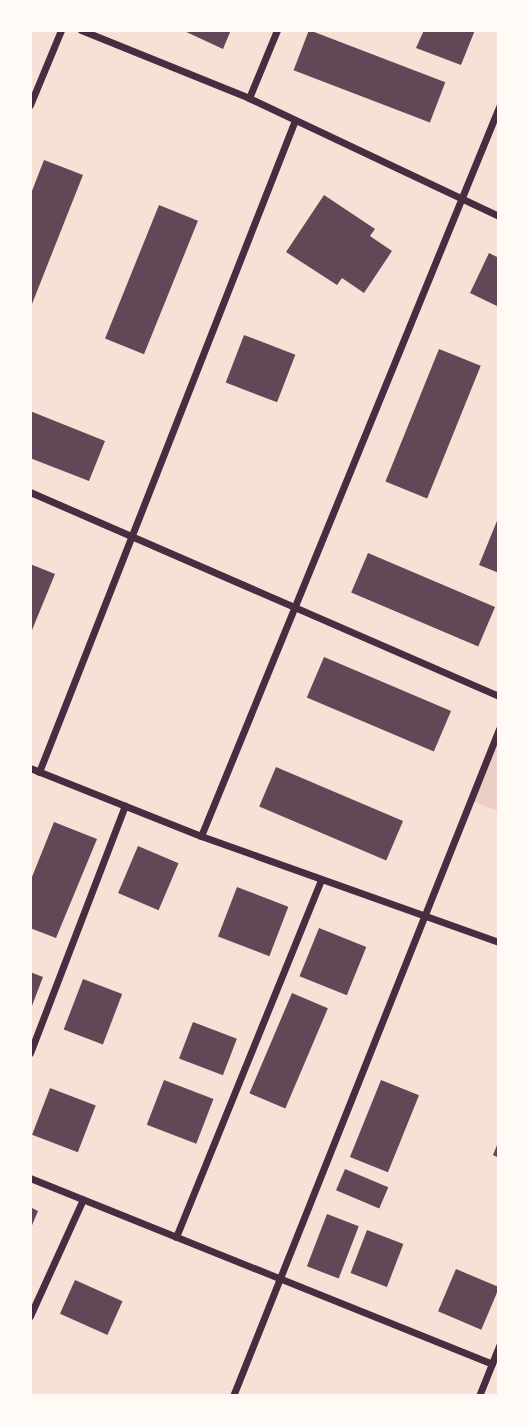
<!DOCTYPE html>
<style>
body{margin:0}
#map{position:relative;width:529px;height:1426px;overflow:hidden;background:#f7e1d7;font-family:"IBM Plex Sans",sans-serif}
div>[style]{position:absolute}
.green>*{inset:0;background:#ebcfc5}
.building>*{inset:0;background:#644757;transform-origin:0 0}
.minor>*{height:7px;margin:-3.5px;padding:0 3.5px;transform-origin:3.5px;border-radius:3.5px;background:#4a2c40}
span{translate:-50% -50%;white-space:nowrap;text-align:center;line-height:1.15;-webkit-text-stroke:5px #fffaf5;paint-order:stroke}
.frame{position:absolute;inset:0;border:32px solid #fffaf5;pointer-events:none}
</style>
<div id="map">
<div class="green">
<i style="clip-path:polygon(499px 729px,499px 811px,471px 801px)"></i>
</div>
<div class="building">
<i style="clip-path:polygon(182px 30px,231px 30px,223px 49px)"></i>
<i style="left:309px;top:30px;width:146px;height:43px;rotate:21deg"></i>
<i style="clip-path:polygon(424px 30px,475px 30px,461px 65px,416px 48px)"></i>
<i style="clip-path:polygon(44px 160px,83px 175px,30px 309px,30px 196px)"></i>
<i style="clip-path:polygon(324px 195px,375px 229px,370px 236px,392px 251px,364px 293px,342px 278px,337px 285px,286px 252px)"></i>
<i style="left:159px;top:205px;width:42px;height:144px;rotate:22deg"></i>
<i style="clip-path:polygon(489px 253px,499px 258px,499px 307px,470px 293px)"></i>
<i style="left:244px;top:335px;width:55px;height:51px;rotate:21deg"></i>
<i style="left:439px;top:349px;width:45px;height:143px;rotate:22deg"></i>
<i style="clip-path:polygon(30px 411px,105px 441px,89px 481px,30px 458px)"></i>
<i style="clip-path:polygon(499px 516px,499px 573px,479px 565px)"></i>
<i style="left:368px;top:553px;width:138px;height:43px;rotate:23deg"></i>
<i style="clip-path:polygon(30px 564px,55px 574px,30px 635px)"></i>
<i style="left:324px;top:657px;width:138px;height:44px;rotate:23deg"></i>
<i style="left:276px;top:767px;width:138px;height:43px;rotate:23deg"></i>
<i style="clip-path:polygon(54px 822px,97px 839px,56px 938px,30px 928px,30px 882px)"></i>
<i style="left:138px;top:846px;width:44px;height:51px;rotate:23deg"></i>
<i style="left:237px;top:887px;width:55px;height:53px;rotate:21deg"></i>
<i style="left:319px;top:928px;width:51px;height:52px;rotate:22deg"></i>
<i style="clip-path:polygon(30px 972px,43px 977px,30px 1011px)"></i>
<i style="left:83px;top:979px;width:42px;height:54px;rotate:21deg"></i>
<i style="left:292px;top:993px;width:39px;height:109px;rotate:23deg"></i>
<i style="left:193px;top:1022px;width:47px;height:39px;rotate:21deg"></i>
<i style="left:164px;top:1080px;width:53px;height:48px;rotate:21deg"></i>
<i style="left:381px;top:1080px;width:41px;height:83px;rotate:22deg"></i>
<i style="left:50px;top:1088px;width:49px;height:50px;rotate:21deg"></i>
<i style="clip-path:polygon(499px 1140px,499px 1158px,493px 1155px)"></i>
<i style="left:345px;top:1169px;width:47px;height:23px;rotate:23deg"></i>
<i style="clip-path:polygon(30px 1207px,38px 1211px,30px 1230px)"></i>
<i style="left:327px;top:1214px;width:34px;height:56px;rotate:21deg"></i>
<i style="left:367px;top:1230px;width:39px;height:46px;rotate:21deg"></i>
<i style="left:456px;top:1269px;width:47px;height:46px;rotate:23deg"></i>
<i style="left:75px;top:1280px;width:52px;height:37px;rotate:24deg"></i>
</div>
<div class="minor">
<i style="left:81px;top:30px;width:181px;rotate:22deg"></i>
<i style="left:249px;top:98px;width:276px;rotate:25.3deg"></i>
<i style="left:249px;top:98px;width:74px;rotate:-67.6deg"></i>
<i style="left:30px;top:105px;width:81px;rotate:-67.5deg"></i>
<i style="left:30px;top:492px;width:511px;rotate:23.51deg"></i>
<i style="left:30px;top:768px;width:184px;rotate:21.7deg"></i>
<i style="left:201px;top:836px;width:316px;rotate:19.6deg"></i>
<i style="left:39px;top:772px;width:700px;rotate:-68.56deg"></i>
<i style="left:201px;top:836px;width:788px;rotate:-67.77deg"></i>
<i style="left:30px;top:1053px;width:265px;rotate:-69deg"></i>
<i style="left:30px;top:1178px;width:498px;rotate:21.9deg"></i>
<i style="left:176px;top:1237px;width:385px;rotate:-67.9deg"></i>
<i style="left:30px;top:1316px;width:128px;rotate:-65.6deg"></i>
<i style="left:233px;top:1396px;width:718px;rotate:-68.26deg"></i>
<i style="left:479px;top:1396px;width:54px;rotate:-68.2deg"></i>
</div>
<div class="frame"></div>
</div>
